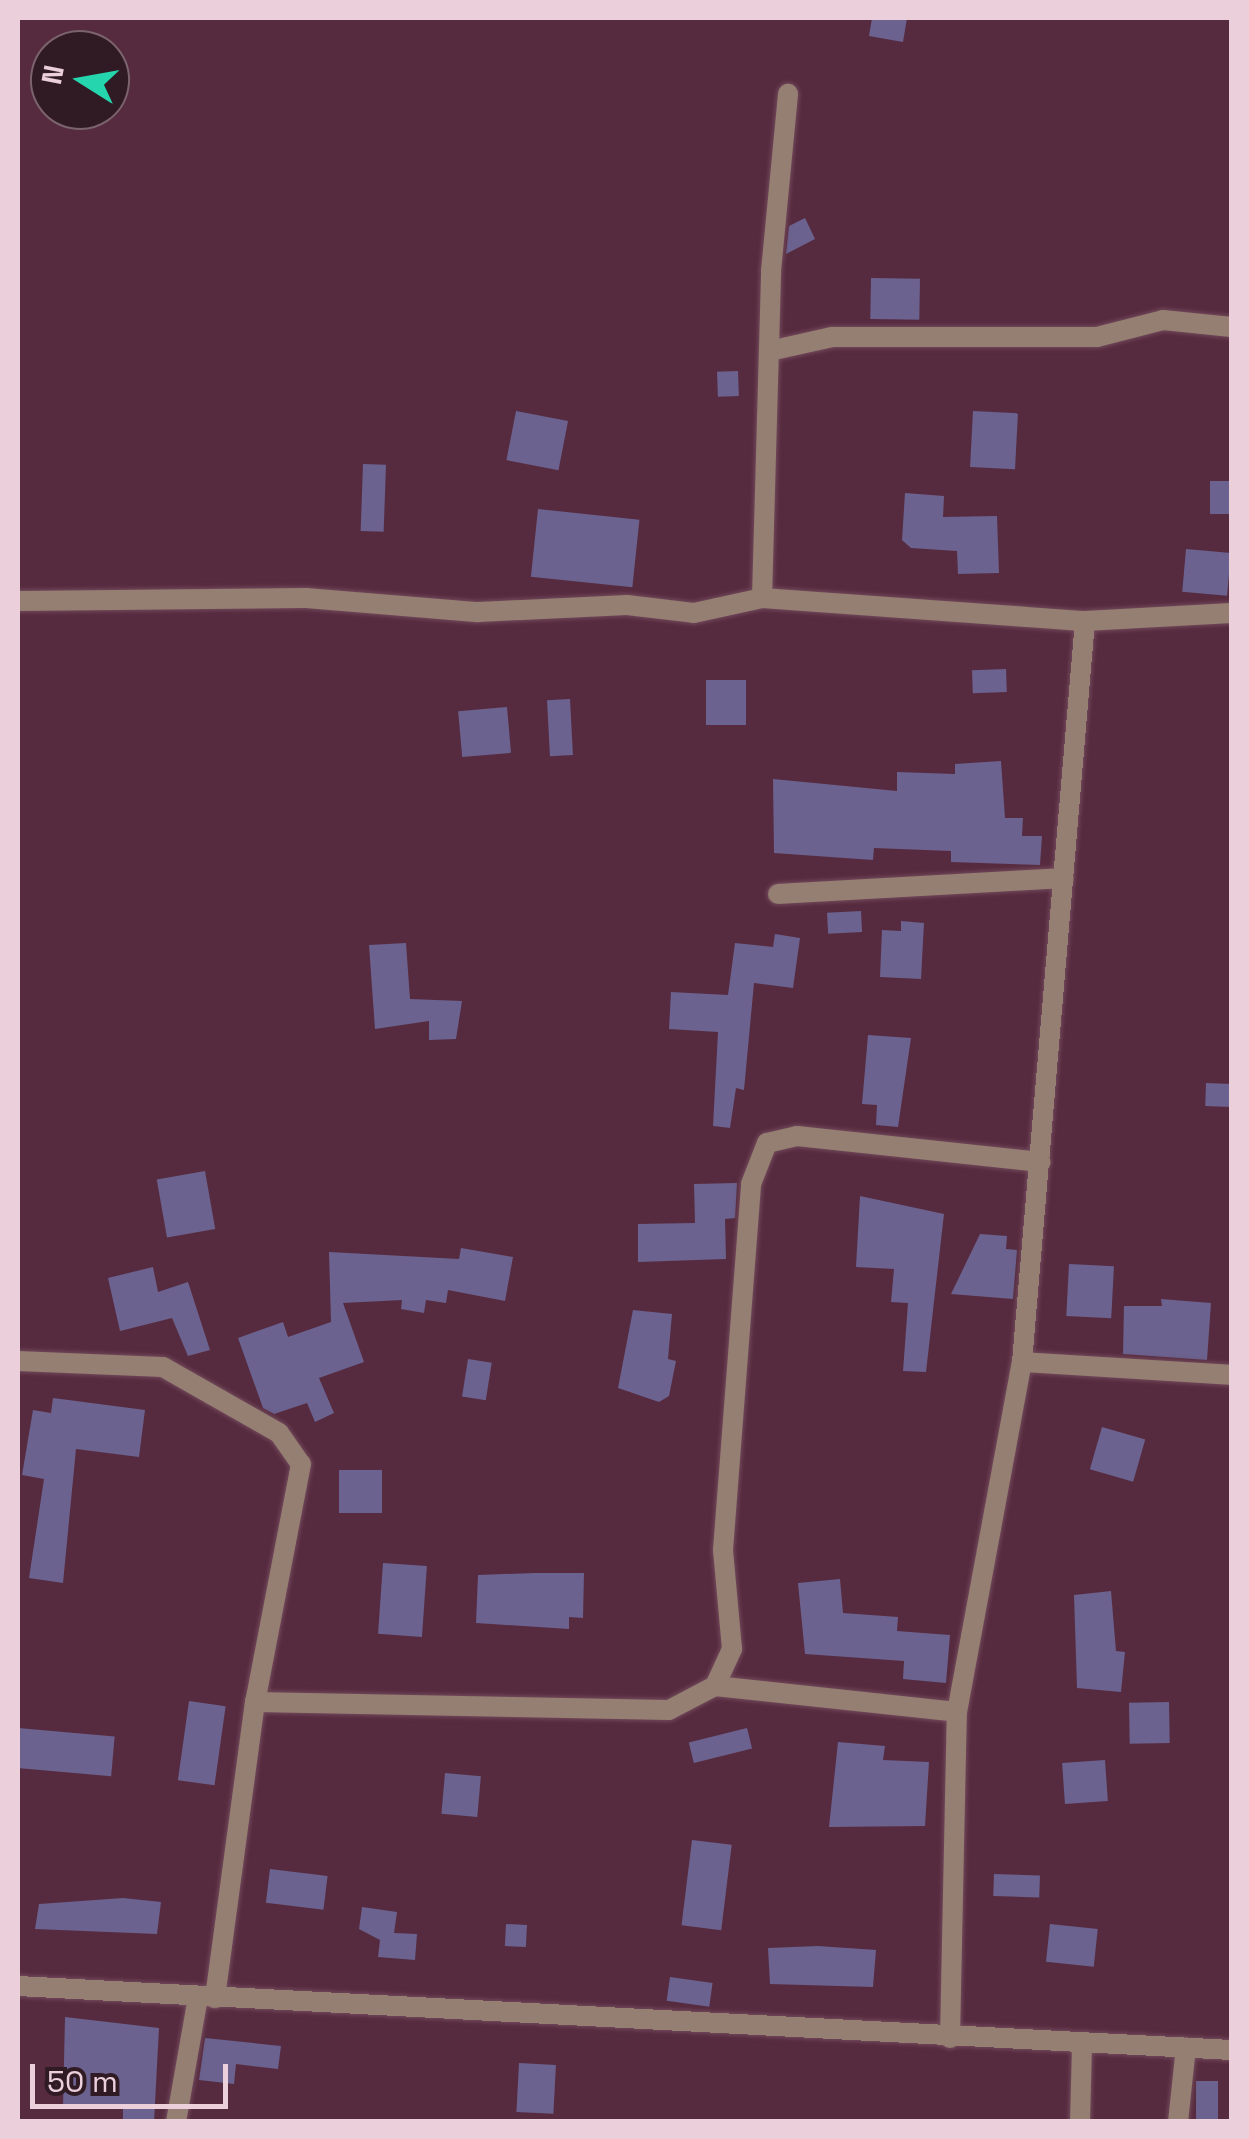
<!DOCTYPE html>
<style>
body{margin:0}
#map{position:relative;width:1249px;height:2139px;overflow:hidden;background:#572b3f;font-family:"Space Grotesk",sans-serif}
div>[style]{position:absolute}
.building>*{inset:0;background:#6b628f;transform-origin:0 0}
.roads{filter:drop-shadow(0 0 2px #72495b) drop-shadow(0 0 2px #72495b)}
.minor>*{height:20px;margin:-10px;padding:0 10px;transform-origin:10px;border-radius:10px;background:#947f72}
span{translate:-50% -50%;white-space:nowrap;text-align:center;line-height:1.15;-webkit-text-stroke:9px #301b24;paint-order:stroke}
.frame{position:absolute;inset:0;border:20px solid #ebcfda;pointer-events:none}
.north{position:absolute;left:30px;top:30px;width:100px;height:100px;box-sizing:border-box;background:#301b24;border:2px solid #7b636d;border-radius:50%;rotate:281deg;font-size:28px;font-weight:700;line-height:40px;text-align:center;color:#ebcfda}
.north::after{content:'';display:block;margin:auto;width:35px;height:45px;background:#25d5ae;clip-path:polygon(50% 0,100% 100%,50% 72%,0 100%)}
.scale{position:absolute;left:30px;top:2064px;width:198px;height:45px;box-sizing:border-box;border:5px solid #ebcfda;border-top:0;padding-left:12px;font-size:30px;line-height:35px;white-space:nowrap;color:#ebcfda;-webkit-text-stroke:8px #301b24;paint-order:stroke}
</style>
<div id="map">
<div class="building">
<i style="clip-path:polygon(872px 18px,907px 18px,903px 42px,869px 36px)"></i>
<i style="clip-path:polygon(805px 218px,815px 239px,786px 254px,789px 226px)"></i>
<i style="left:871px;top:278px;width:49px;height:41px;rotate:1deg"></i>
<i style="left:738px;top:371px;width:25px;height:21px;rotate:88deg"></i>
<i style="left:516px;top:411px;width:53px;height:50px;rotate:11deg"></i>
<i style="left:973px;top:411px;width:45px;height:56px;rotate:3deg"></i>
<i style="left:363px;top:464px;width:23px;height:67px;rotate:2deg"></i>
<i style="left:1210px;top:481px;width:22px;height:33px"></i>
<i style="clip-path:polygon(905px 493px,944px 496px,943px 517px,997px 516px,999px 573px,958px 574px,957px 551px,911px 548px,902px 540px)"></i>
<i style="left:538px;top:509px;width:102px;height:68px;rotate:6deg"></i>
<i style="left:1186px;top:549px;width:45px;height:43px;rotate:5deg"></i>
<i style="left:1006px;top:669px;width:23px;height:34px;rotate:88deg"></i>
<i style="left:706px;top:680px;width:40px;height:45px"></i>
<i style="left:570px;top:699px;width:56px;height:23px;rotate:87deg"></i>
<i style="left:507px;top:707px;width:46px;height:49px;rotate:85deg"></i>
<i style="clip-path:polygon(1001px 761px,1005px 818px,1023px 818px,1022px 836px,1042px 836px,1040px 865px,951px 862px,951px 851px,874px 848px,873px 860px,774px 853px,773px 779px,897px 791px,897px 772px,955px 774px,955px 764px)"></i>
<i style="left:861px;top:911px;width:21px;height:34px;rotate:87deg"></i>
<i style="clip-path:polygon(901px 921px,924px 923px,921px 979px,880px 977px,882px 930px,901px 931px)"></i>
<i style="clip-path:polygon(775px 934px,800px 938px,793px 988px,754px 983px,744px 1090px,736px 1088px,730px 1128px,713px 1126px,718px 1032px,669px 1029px,671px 992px,728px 995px,735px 943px,773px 947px)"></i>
<i style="clip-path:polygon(406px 943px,410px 999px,462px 1001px,456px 1039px,429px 1040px,429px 1021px,375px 1029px,369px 945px)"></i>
<i style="clip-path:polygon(868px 1035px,911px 1038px,898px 1127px,876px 1125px,877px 1105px,862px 1104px)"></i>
<i style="left:1206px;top:1083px;width:26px;height:23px;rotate:2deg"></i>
<i style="left:205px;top:1171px;width:59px;height:49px;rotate:80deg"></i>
<i style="clip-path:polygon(737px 1183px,735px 1218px,725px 1219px,726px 1259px,638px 1262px,638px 1224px,695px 1223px,694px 1184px)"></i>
<i style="clip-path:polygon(860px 1196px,944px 1214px,926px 1372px,903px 1371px,908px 1303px,891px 1302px,894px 1269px,856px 1267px)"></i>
<i style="clip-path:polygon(980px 1234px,1007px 1236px,1006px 1249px,1017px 1250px,1013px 1299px,951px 1294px)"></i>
<i style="clip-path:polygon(461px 1248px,513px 1257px,505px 1301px,448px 1290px,446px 1303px,426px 1300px,424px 1313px,401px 1309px,402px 1300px,343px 1303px,364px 1362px,319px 1378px,334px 1413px,315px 1422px,307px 1403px,274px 1414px,263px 1408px,238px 1338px,283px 1322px,288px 1337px,331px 1322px,329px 1252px,459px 1259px)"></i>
<i style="left:1069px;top:1264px;width:45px;height:52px;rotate:3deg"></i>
<i style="clip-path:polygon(153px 1267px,158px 1292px,188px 1282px,210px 1350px,188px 1356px,172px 1318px,120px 1331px,108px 1278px)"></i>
<i style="clip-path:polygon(1161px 1299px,1211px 1303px,1207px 1360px,1123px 1354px,1124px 1306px,1162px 1306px)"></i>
<i style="clip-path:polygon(633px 1310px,672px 1314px,668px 1359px,676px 1361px,669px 1396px,659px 1402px,618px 1388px)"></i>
<i style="left:468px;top:1359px;width:24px;height:38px;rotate:9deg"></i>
<i style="clip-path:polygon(53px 1398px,145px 1410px,139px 1457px,76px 1449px,63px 1583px,29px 1578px,44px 1479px,22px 1475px,33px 1410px,51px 1413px)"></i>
<i style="left:1102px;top:1427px;width:45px;height:44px;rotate:16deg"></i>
<i style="left:339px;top:1470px;width:43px;height:43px"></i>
<i style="left:383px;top:1563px;width:44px;height:71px;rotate:4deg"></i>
<i style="clip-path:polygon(534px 1573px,584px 1573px,583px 1618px,569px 1617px,569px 1629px,476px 1623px,478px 1575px)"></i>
<i style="clip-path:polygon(840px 1579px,843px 1613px,898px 1617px,897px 1631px,950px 1635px,946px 1683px,903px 1679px,904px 1661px,805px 1654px,798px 1583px)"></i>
<i style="clip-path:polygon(1111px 1591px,1116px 1651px,1125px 1652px,1121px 1692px,1077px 1688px,1074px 1595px)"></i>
<i style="left:189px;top:1701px;width:37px;height:80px;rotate:8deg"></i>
<i style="left:1169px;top:1702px;width:41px;height:40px;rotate:89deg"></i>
<i style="left:18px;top:1728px;width:97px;height:40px;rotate:5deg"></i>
<i style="left:747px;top:1728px;width:21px;height:60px;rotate:76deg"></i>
<i style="clip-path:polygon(838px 1742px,885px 1746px,883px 1760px,929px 1762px,925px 1826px,829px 1827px)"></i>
<i style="left:1105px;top:1760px;width:41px;height:43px;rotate:86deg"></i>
<i style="left:445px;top:1773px;width:36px;height:41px;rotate:5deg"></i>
<i style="left:692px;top:1840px;width:40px;height:86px;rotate:7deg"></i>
<i style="left:270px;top:1869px;width:58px;height:34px;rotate:7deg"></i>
<i style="left:994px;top:1874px;width:46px;height:22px;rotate:2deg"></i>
<i style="clip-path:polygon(123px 1898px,161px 1902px,157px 1934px,35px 1929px,39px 1904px)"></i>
<i style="clip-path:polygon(362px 1907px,397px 1912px,394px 1933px,417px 1934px,415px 1960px,378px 1957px,380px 1940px,359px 1929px)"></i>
<i style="left:506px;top:1924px;width:21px;height:22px;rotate:3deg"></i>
<i style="left:1050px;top:1924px;width:48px;height:38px;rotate:6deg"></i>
<i style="clip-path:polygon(818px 1946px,876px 1950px,873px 1987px,770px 1984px,768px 1948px)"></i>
<i style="left:670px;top:1977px;width:43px;height:24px;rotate:8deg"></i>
<i style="clip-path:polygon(65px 2017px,159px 2028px,154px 2122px,123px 2122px,123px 2106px,63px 2107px)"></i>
<i style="clip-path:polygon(205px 2038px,281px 2046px,278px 2069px,236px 2064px,234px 2084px,199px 2080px)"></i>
<i style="left:519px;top:2063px;width:37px;height:49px;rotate:3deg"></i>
<i style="left:1196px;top:2081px;width:22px;height:41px"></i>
</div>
<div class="roads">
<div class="minor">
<i style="left:774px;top:350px;width:59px;rotate:-12.6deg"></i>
<i style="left:832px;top:337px;width:265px"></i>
<i style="left:1097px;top:337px;width:68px;rotate:-14.4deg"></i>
<i style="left:1163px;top:320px;width:69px;rotate:5.8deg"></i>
<i style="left:762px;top:598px;width:327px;rotate:-88.4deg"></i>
<i style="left:771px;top:271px;width:178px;rotate:-84.5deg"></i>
<i style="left:18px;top:601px;width:288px;rotate:-0.6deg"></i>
<i style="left:306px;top:598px;width:173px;rotate:4.7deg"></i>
<i style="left:478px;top:612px;width:149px;rotate:-2.7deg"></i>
<i style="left:627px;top:605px;width:67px;rotate:6.8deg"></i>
<i style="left:694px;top:613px;width:70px;rotate:-12.4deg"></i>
<i style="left:762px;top:598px;width:324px;rotate:4.1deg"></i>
<i style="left:1085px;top:621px;width:147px;rotate:-3.1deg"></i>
<i style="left:778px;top:894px;width:286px;rotate:-3.2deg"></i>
<i style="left:18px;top:1361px;width:145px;rotate:2.4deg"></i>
<i style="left:163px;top:1367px;width:133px;rotate:29.6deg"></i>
<i style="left:279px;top:1433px;width:38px;rotate:55deg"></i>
<i style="left:301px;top:1464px;width:242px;rotate:100.9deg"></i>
<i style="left:255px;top:1702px;width:299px;rotate:97.7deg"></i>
<i style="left:1022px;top:1362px;width:210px;rotate:3.5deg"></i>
<i style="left:715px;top:1686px;width:243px;rotate:6.1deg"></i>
<i style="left:255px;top:1702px;width:414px;rotate:1.1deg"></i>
<i style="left:669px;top:1710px;width:52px;rotate:-27.6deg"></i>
<i style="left:715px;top:1686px;width:41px;rotate:-65.3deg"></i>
<i style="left:732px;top:1649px;width:99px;rotate:-95.2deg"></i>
<i style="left:723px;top:1550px;width:367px;rotate:-85.6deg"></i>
<i style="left:751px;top:1184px;width:44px;rotate:-68.7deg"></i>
<i style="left:767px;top:1143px;width:31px;rotate:-13deg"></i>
<i style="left:797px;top:1136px;width:245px;rotate:6.1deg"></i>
<i style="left:18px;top:1986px;width:1216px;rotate:3.02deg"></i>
<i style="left:950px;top:2038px;width:326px;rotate:-88.8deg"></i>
<i style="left:957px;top:1712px;width:356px;rotate:-79.5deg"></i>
<i style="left:1022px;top:1362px;width:744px;rotate:-85.14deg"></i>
<i style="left:176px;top:2122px;width:127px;rotate:-80deg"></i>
<i style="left:1080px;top:2122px;width:77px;rotate:-88.5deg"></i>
<i style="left:1178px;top:2122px;width:75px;rotate:-83.9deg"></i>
</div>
</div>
<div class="frame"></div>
<div class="north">N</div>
<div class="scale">50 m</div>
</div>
